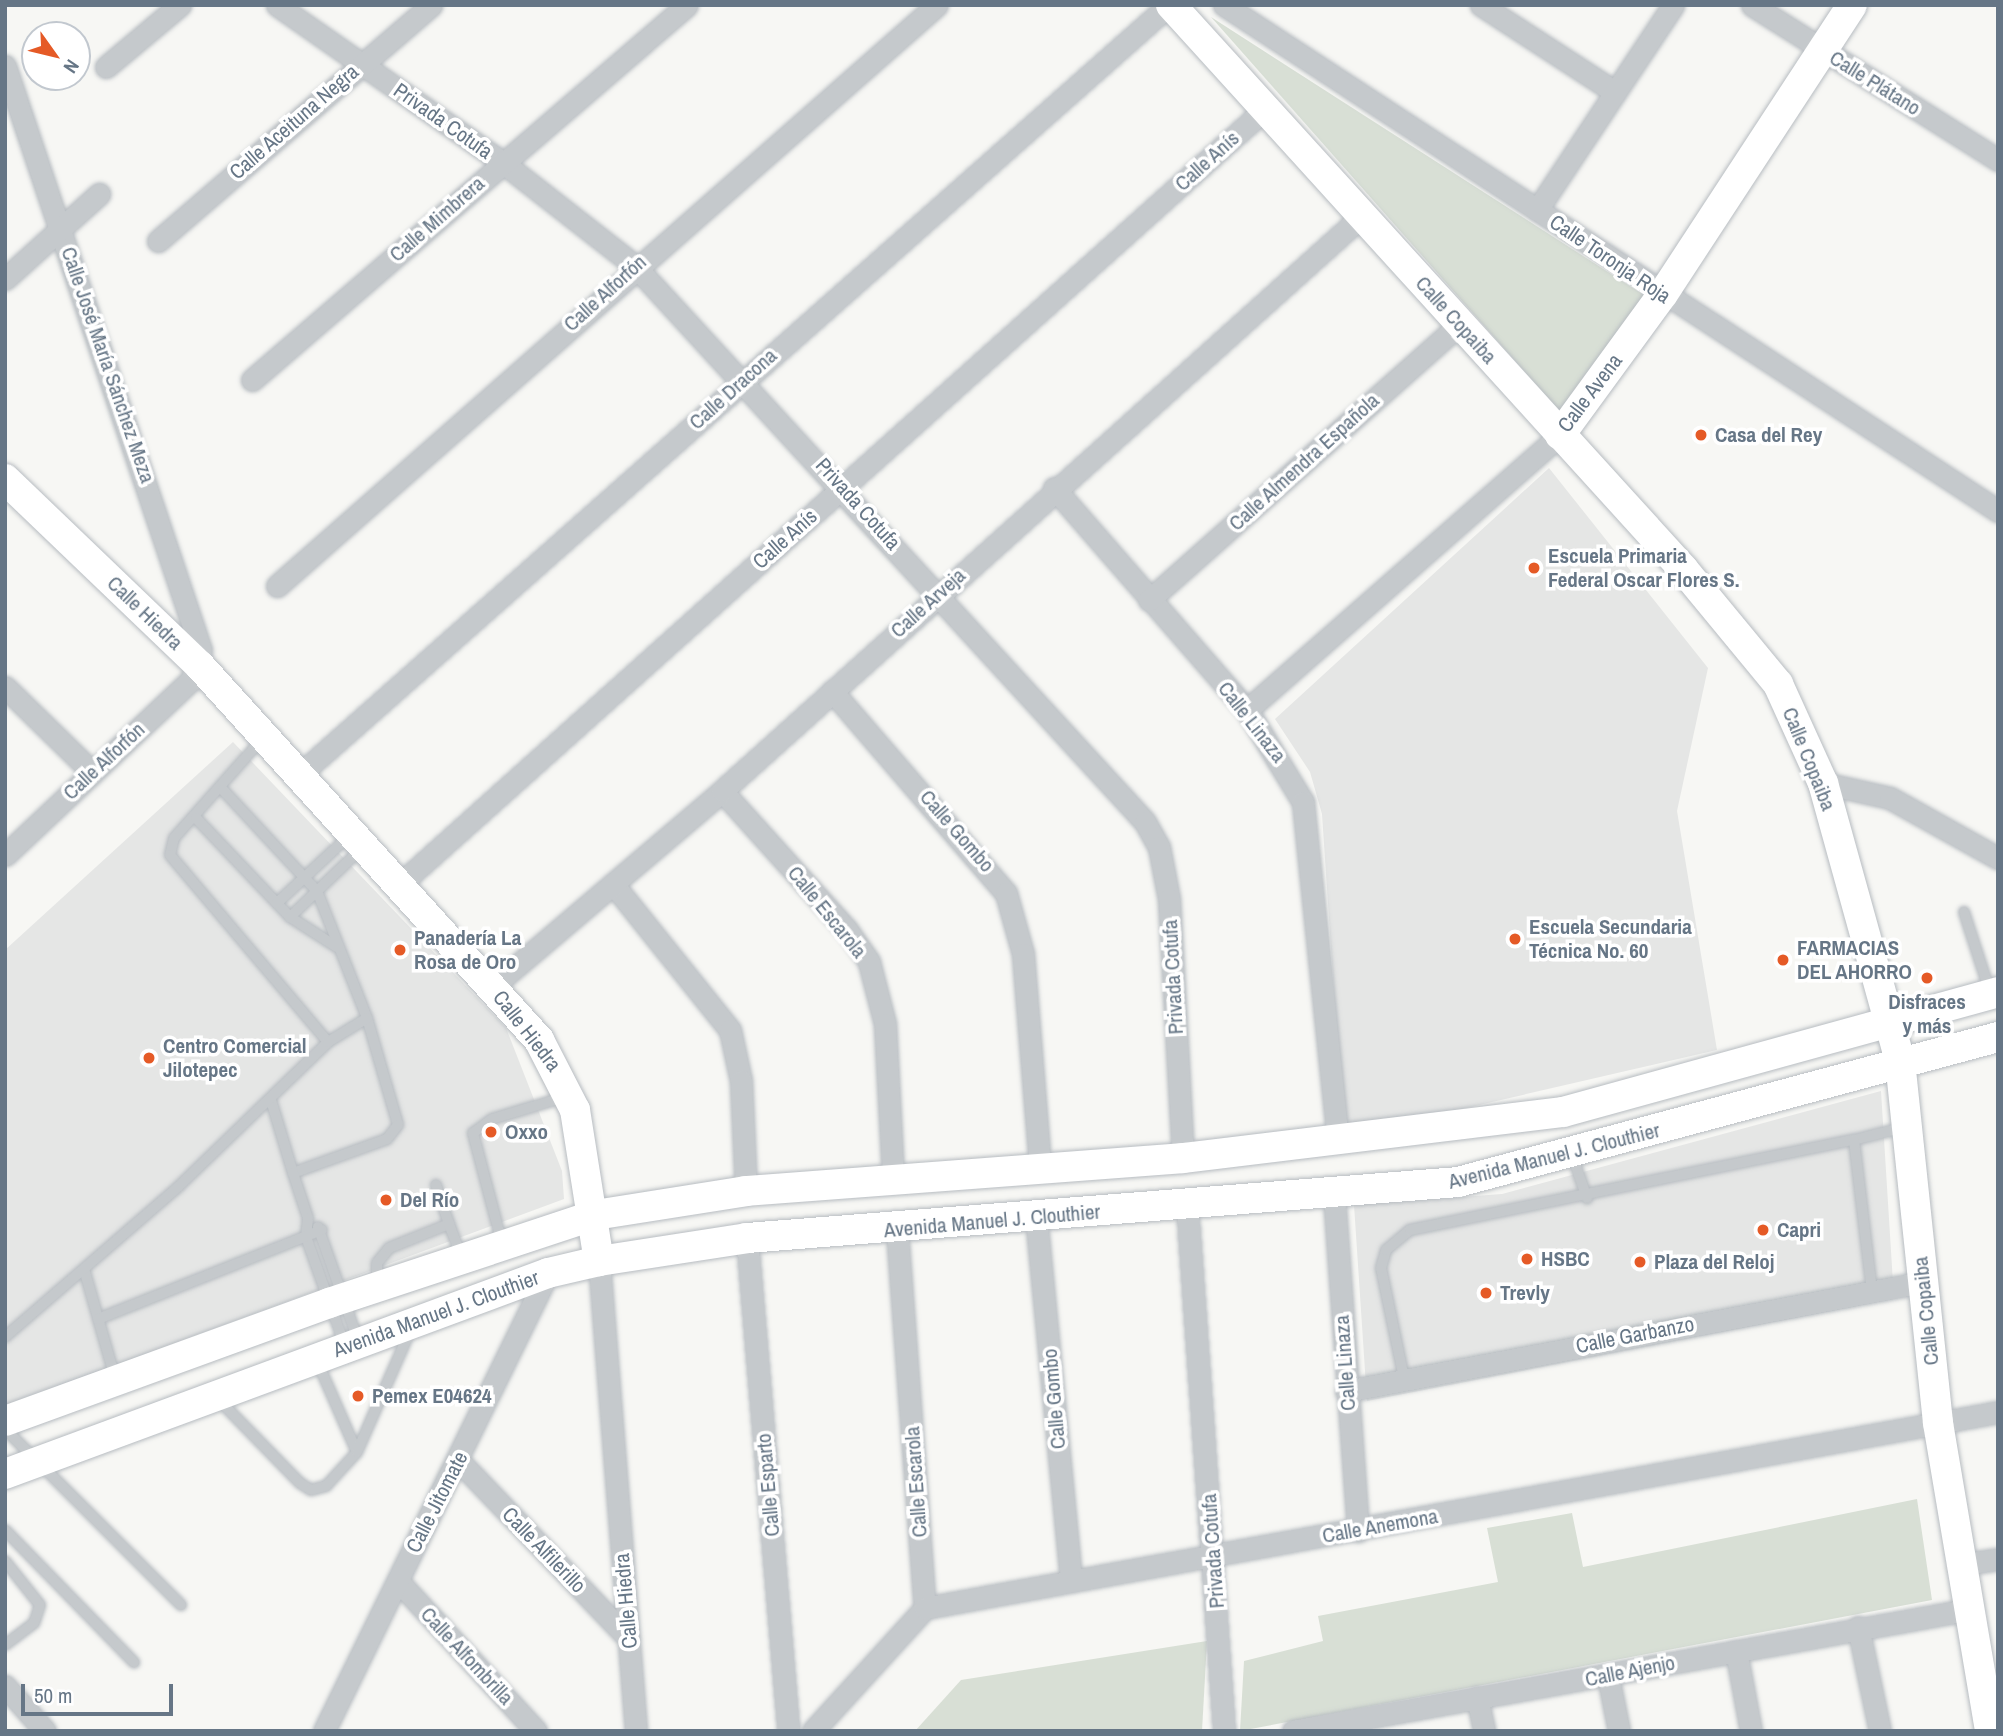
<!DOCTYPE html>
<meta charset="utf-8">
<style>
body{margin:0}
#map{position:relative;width:2003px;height:1736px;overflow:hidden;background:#f7f7f4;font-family:"Archivo Narrow",sans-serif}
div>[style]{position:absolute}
.built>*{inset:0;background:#e5e6e5}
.green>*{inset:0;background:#d8dfd5}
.roads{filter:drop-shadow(0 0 2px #b7bcc1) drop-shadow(0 0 2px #b7bcc1)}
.lane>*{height:10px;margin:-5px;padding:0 5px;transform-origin:5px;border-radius:5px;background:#c5c9cc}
.street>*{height:21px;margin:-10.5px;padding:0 10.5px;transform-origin:10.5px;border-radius:10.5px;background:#c5c9cc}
.secondary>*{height:30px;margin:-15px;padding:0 15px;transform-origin:15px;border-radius:15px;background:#fff}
.dots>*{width:19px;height:19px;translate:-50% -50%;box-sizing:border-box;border:4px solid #fff;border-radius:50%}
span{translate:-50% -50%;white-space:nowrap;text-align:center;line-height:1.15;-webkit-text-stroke:7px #fff;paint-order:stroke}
.street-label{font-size:21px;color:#667686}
.poi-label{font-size:21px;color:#667686;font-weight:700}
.left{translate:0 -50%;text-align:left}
.frame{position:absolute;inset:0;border:7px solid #667686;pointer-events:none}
.north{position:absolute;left:21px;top:21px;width:70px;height:70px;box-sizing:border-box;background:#fff;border:2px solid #c2c8cf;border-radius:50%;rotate:124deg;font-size:19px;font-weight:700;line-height:28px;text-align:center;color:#667686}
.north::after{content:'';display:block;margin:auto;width:24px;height:32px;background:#e55a26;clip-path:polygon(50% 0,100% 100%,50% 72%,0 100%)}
.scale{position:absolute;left:21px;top:1684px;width:152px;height:32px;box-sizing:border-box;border:4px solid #667686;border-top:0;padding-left:9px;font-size:21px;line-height:24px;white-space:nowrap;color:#667686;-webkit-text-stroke:5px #fff;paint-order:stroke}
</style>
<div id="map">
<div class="built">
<i style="clip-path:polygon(1549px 468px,1708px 668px,1677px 811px,1717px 1050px,1427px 1117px,1343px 1127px,1322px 814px,1310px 772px,1275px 719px)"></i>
<i style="clip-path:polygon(233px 742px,506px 1028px,562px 1171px,564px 1199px,5px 1406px,5px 950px)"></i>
<i style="clip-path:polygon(1881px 1091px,1894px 1299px,1367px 1401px,1354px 1205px,1502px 1194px)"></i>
</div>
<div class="green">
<i style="clip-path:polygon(1211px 17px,1647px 297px,1563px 415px)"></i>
<i style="clip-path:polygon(1917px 1499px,1932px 1600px,1240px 1731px,1244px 1661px,1323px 1641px,1318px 1616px,1498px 1582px,1487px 1528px,1572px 1513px,1583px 1567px)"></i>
<i style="clip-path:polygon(1207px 1641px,1202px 1731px,915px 1731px,961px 1680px)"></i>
</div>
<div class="roads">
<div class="lane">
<i style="left:262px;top:739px;width:132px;rotate:131.6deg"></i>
<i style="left:174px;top:838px;width:17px;rotate:103deg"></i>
<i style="left:170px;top:855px;width:245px;rotate:49.8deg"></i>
<i style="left:223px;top:790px;width:138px;rotate:47.1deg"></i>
<i style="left:317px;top:891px;width:136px;rotate:68.5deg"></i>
<i style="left:367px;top:1018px;width:111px;rotate:73.8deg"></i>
<i style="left:398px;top:1125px;width:18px;rotate:128deg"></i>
<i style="left:387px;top:1139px;width:100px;rotate:160.1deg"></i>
<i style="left:293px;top:1173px;width:76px;rotate:-106.8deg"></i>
<i style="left:196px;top:818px;width:137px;rotate:46.5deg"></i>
<i style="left:290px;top:917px;width:56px;rotate:32.6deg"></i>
<i style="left:277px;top:903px;width:101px;rotate:-43deg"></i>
<i style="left:1964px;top:912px;width:84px;rotate:72deg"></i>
<i style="left:290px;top:917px;width:98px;rotate:-43.8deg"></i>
<i style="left:1854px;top:1140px;width:53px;rotate:-14.3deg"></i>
<i style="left:1572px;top:1155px;width:46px;rotate:70.8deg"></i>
<i style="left:293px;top:1173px;width:47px;rotate:71.6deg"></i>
<i style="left:308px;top:1218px;width:19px;rotate:96deg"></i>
<i style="left:306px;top:1237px;width:116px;rotate:70.3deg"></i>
<i style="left:436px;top:1185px;width:41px;rotate:71.6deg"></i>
<i style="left:318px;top:1227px;width:120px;rotate:70.5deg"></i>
<i style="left:502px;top:1243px;width:114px;rotate:-104.8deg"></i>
<i style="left:473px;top:1133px;width:24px;rotate:-36deg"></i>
<i style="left:492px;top:1119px;width:76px;rotate:-16.8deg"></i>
<i style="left:84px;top:1269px;width:113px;rotate:74.1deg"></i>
<i style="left:377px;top:1284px;width:21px;rotate:-90deg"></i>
<i style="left:377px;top:1263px;width:19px;rotate:-51deg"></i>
<i style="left:389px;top:1248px;width:65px;rotate:-21.8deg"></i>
<i style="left:449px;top:1224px;width:36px;rotate:69deg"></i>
<i style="left:98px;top:1319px;width:241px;rotate:-21.7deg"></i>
<i style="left:5px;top:1337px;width:229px;rotate:-40.9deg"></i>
<i style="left:178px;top:1187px;width:209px;rotate:-44deg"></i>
<i style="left:328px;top:1042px;width:46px;rotate:-31.6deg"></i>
<i style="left:317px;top:1361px;width:99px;rotate:66.3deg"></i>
<i style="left:1404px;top:1378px;width:112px;rotate:-101.8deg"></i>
<i style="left:1381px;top:1268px;width:19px;rotate:-74deg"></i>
<i style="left:1386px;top:1250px;width:31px;rotate:-40deg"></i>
<i style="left:1410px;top:1230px;width:453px;rotate:-11.5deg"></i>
<i style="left:1854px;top:1140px;width:152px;rotate:83.2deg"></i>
<i style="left:218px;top:1399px;width:117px;rotate:45.7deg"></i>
<i style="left:300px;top:1483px;width:13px;rotate:32deg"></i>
<i style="left:311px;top:1490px;width:16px;rotate:-15deg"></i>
<i style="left:326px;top:1486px;width:46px;rotate:-47.6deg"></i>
<i style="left:357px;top:1452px;width:134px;rotate:-66.3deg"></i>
<i style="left:5px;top:1429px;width:249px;rotate:45deg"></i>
<i style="left:5px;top:1530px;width:185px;rotate:45.7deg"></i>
<i style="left:5px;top:1561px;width:56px;rotate:51.5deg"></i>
<i style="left:40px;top:1605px;width:19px;rotate:108deg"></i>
<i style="left:34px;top:1623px;width:36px;rotate:143deg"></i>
</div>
<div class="street">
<i style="left:277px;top:5px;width:274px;rotate:34.9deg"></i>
<i style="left:502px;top:162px;width:169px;rotate:38deg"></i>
<i style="left:635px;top:266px;width:754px;rotate:47.47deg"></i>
<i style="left:1145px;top:822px;width:29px;rotate:61deg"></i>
<i style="left:1159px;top:847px;width:53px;rotate:79.1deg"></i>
<i style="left:1169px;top:899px;width:259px;rotate:86.9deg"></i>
<i style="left:1224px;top:5px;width:925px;rotate:33.17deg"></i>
<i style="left:1481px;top:5px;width:160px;rotate:33deg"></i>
<i style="left:1752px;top:5px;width:291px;rotate:32.2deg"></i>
<i style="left:5px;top:66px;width:616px;rotate:71.45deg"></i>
<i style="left:201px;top:650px;width:32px;rotate:108deg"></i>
<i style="left:191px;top:680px;width:255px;rotate:136.7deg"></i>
<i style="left:106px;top:67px;width:97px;rotate:-40deg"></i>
<i style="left:1537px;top:210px;width:246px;rotate:-56.4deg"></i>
<i style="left:158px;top:241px;width:361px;rotate:-40.8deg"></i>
<i style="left:5px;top:279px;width:127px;rotate:-42.1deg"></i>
<i style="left:252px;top:380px;width:574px;rotate:-40.76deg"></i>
<i style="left:1054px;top:488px;width:294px;rotate:49deg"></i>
<i style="left:1247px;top:710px;width:108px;rotate:58.7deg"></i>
<i style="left:1303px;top:802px;width:338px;rotate:84.1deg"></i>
<i style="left:277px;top:586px;width:879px;rotate:-41.36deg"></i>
<i style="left:1149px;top:600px;width:416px;rotate:-41.6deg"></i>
<i style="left:5px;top:687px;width:122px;rotate:44.3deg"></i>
<i style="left:832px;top:691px;width:267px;rotate:49.3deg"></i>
<i style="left:1006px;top:893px;width:63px;rotate:74.4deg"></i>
<i style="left:1023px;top:954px;width:214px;rotate:85.4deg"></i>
<i style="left:1247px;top:710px;width:417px;rotate:-41.3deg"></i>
<i style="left:299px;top:775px;width:1162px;rotate:-41.51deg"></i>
<i style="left:1823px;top:783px;width:69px;rotate:12.6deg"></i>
<i style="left:1890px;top:798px;width:124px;rotate:29.1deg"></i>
<i style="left:722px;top:791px;width:187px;rotate:48deg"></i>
<i style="left:847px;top:930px;width:39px;rotate:55deg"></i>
<i style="left:869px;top:962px;width:64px;rotate:75.5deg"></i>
<i style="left:885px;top:1024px;width:155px;rotate:87deg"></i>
<i style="left:613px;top:884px;width:187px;rotate:51.3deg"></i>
<i style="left:730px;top:1030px;width:52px;rotate:77.8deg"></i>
<i style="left:741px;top:1081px;width:110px;rotate:87.4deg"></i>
<i style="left:399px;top:885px;width:1163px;rotate:-41.86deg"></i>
<i style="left:492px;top:987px;width:302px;rotate:-40.4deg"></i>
<i style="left:722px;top:791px;width:860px;rotate:-41.94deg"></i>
<i style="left:1334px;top:1195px;width:337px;rotate:85.9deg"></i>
<i style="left:1187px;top:1204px;width:528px;rotate:85.98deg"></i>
<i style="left:1036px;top:1216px;width:367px;rotate:84.5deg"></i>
<i style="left:897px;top:1230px;width:379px;rotate:85.8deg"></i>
<i style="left:747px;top:1238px;width:495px;rotate:85.2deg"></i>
<i style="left:599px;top:1261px;width:471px;rotate:85.5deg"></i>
<i style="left:1346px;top:1391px;width:587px;rotate:-10.7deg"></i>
<i style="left:459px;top:1461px;width:246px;rotate:46.3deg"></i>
<i style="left:1957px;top:1565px;width:41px;rotate:-8.3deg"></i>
<i style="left:398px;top:1581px;width:204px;rotate:47.4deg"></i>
<i style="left:1858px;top:1627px;width:106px;rotate:78.1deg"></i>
<i style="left:1736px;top:1651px;width:81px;rotate:79.4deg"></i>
<i style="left:1608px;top:1676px;width:56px;rotate:78.7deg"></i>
<i style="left:5px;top:1686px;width:60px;rotate:48.4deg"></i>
<i style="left:1477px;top:1697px;width:35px;rotate:78deg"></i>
<i style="left:324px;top:1731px;width:510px;rotate:-63.94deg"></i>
<i style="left:813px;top:1731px;width:166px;rotate:-47.7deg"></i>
<i style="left:925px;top:1608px;width:1091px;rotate:-10.35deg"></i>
<i style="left:1293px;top:1731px;width:684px;rotate:-10.19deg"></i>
</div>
<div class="secondary">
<i style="left:1171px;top:5px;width:763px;rotate:47.76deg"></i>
<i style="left:1684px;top:570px;width:148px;rotate:50.5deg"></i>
<i style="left:1778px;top:684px;width:109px;rotate:65.6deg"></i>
<i style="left:1823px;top:783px;width:288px;rotate:74.5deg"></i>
<i style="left:1900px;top:1061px;width:364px;rotate:84deg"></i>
<i style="left:1938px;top:1423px;width:312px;rotate:80.4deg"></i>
<i style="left:1560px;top:435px;width:175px;rotate:-53.9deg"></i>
<i style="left:1663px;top:294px;width:345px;rotate:-56.8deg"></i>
<i style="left:5px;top:479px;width:270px;rotate:43.8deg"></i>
<i style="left:200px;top:666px;width:505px;rotate:47.81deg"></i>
<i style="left:539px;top:1040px;width:79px;rotate:62.8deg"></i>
<i style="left:575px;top:1110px;width:153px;rotate:81deg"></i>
<i style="left:5px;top:1421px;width:345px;rotate:-20deg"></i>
<i style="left:329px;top:1303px;width:280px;rotate:-18.3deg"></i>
<i style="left:595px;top:1215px;width:153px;rotate:-9deg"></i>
<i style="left:746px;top:1191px;width:438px;rotate:-4.3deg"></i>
<i style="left:1183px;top:1158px;width:383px;rotate:-6.9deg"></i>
<i style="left:1563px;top:1112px;width:451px;rotate:-15.4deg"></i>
<i style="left:5px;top:1474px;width:579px;rotate:-20.31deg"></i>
<i style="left:548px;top:1273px;width:52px;rotate:-13.2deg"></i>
<i style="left:599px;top:1261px;width:150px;rotate:-8.8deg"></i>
<i style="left:747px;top:1238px;width:713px;rotate:-4.5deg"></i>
<i style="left:1458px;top:1182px;width:559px;rotate:-15.03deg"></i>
</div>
</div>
<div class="dots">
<i style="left:1701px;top:435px;background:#e55a26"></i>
<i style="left:1534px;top:568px;background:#e55a26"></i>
<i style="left:1515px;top:939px;background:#e55a26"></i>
<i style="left:400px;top:950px;background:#e55a26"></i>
<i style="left:1783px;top:960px;background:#e55a26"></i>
<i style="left:1927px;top:978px;background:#e55a26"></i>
<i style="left:149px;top:1058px;background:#e55a26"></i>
<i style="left:491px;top:1132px;background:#e55a26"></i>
<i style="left:386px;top:1200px;background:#e55a26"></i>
<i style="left:1763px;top:1230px;background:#e55a26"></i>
<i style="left:1527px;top:1259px;background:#e55a26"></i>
<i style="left:1640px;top:1262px;background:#e55a26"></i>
<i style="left:1486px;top:1293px;background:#e55a26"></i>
<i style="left:358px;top:1396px;background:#e55a26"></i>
</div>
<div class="street-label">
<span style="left:1875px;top:83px;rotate:32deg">Calle Plátano</span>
<span style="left:443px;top:121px;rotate:35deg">Privada Cotufa</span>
<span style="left:294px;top:122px;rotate:-41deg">Calle Aceituna Negra</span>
<span style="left:1207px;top:161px;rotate:-42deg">Calle Anís</span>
<span style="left:437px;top:219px;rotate:-41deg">Calle Mimbrera</span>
<span style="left:1610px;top:259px;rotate:34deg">Calle Toronja Roja</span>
<span style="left:605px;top:293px;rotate:-42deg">Calle Alforfón</span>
<span style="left:1456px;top:320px;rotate:48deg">Calle Copaiba</span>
<span style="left:108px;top:365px;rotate:71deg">Calle José María Sánchez Meza</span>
<span style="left:733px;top:389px;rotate:-42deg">Calle Dracona</span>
<span style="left:1590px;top:393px;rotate:-53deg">Calle Avena</span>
<span style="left:1304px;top:462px;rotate:-42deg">Calle Almendra Española</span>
<span style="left:858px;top:504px;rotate:48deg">Privada Cotufa</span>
<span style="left:785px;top:539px;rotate:-42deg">Calle Anís</span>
<span style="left:928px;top:603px;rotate:-42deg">Calle Arveja</span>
<span style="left:145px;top:613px;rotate:44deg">Calle Hiedra</span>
<span style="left:1252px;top:722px;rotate:52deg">Calle Linaza</span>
<span style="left:1809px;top:759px;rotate:68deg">Calle Copaiba</span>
<span style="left:104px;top:761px;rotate:-43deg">Calle Alforfón</span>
<span style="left:957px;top:831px;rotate:49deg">Calle Gombo</span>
<span style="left:827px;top:912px;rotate:51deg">Calle Escarola</span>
<span style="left:1173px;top:977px;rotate:-93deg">Privada Cotufa</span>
<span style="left:527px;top:1031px;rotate:52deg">Calle Hiedra</span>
<span style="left:1554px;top:1156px;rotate:-14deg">Avenida Manuel J. Clouthier</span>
<span style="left:992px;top:1221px;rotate:-5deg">Avenida Manuel J. Clouthier</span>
<span style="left:1926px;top:1311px;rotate:-96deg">Calle Copaiba</span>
<span style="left:436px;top:1314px;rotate:-20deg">Avenida Manuel J. Clouthier</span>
<span style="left:1635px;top:1335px;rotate:-11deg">Calle Garbanzo</span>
<span style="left:1345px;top:1363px;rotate:-94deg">Calle Linaza</span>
<span style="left:1054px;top:1399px;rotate:-95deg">Calle Gombo</span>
<span style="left:916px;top:1482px;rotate:-94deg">Calle Escarola</span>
<span style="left:768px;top:1485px;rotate:-95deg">Calle Esparto</span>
<span style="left:437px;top:1502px;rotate:-63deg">Calle Jitomate</span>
<span style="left:1380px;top:1526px;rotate:-10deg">Calle Anemona</span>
<span style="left:544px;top:1550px;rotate:46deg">Calle Alfilerillo</span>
<span style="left:1213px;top:1551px;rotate:-94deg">Privada Cotufa</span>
<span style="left:626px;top:1601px;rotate:-95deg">Calle Hiedra</span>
<span style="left:467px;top:1656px;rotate:47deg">Calle Alfombrilla</span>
<span style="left:1630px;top:1671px;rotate:-11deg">Calle Ajenjo</span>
</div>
<div class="poi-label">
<span class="left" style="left:1715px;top:435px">Casa del Rey</span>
<span class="left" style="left:1548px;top:568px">Escuela Primaria<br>Federal Oscar Flores S.</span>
<span class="left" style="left:1529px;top:939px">Escuela Secundaria<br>Técnica No. 60</span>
<span class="left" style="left:414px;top:950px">Panadería La<br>Rosa de Oro</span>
<span class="left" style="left:1797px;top:960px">FARMACIAS<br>DEL AHORRO</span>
<span style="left:1927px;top:1014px">Disfraces<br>y más</span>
<span class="left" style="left:163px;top:1058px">Centro Comercial<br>Jilotepec</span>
<span class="left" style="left:505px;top:1132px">Oxxo</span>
<span class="left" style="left:400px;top:1200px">Del Río</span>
<span class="left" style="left:1777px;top:1230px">Capri</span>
<span class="left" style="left:1541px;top:1259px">HSBC</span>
<span class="left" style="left:1654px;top:1262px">Plaza del Reloj</span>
<span class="left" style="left:1500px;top:1293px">Trevly</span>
<span class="left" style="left:372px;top:1396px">Pemex E04624</span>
</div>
<div class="frame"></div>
<div class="north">N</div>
<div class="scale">50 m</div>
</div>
